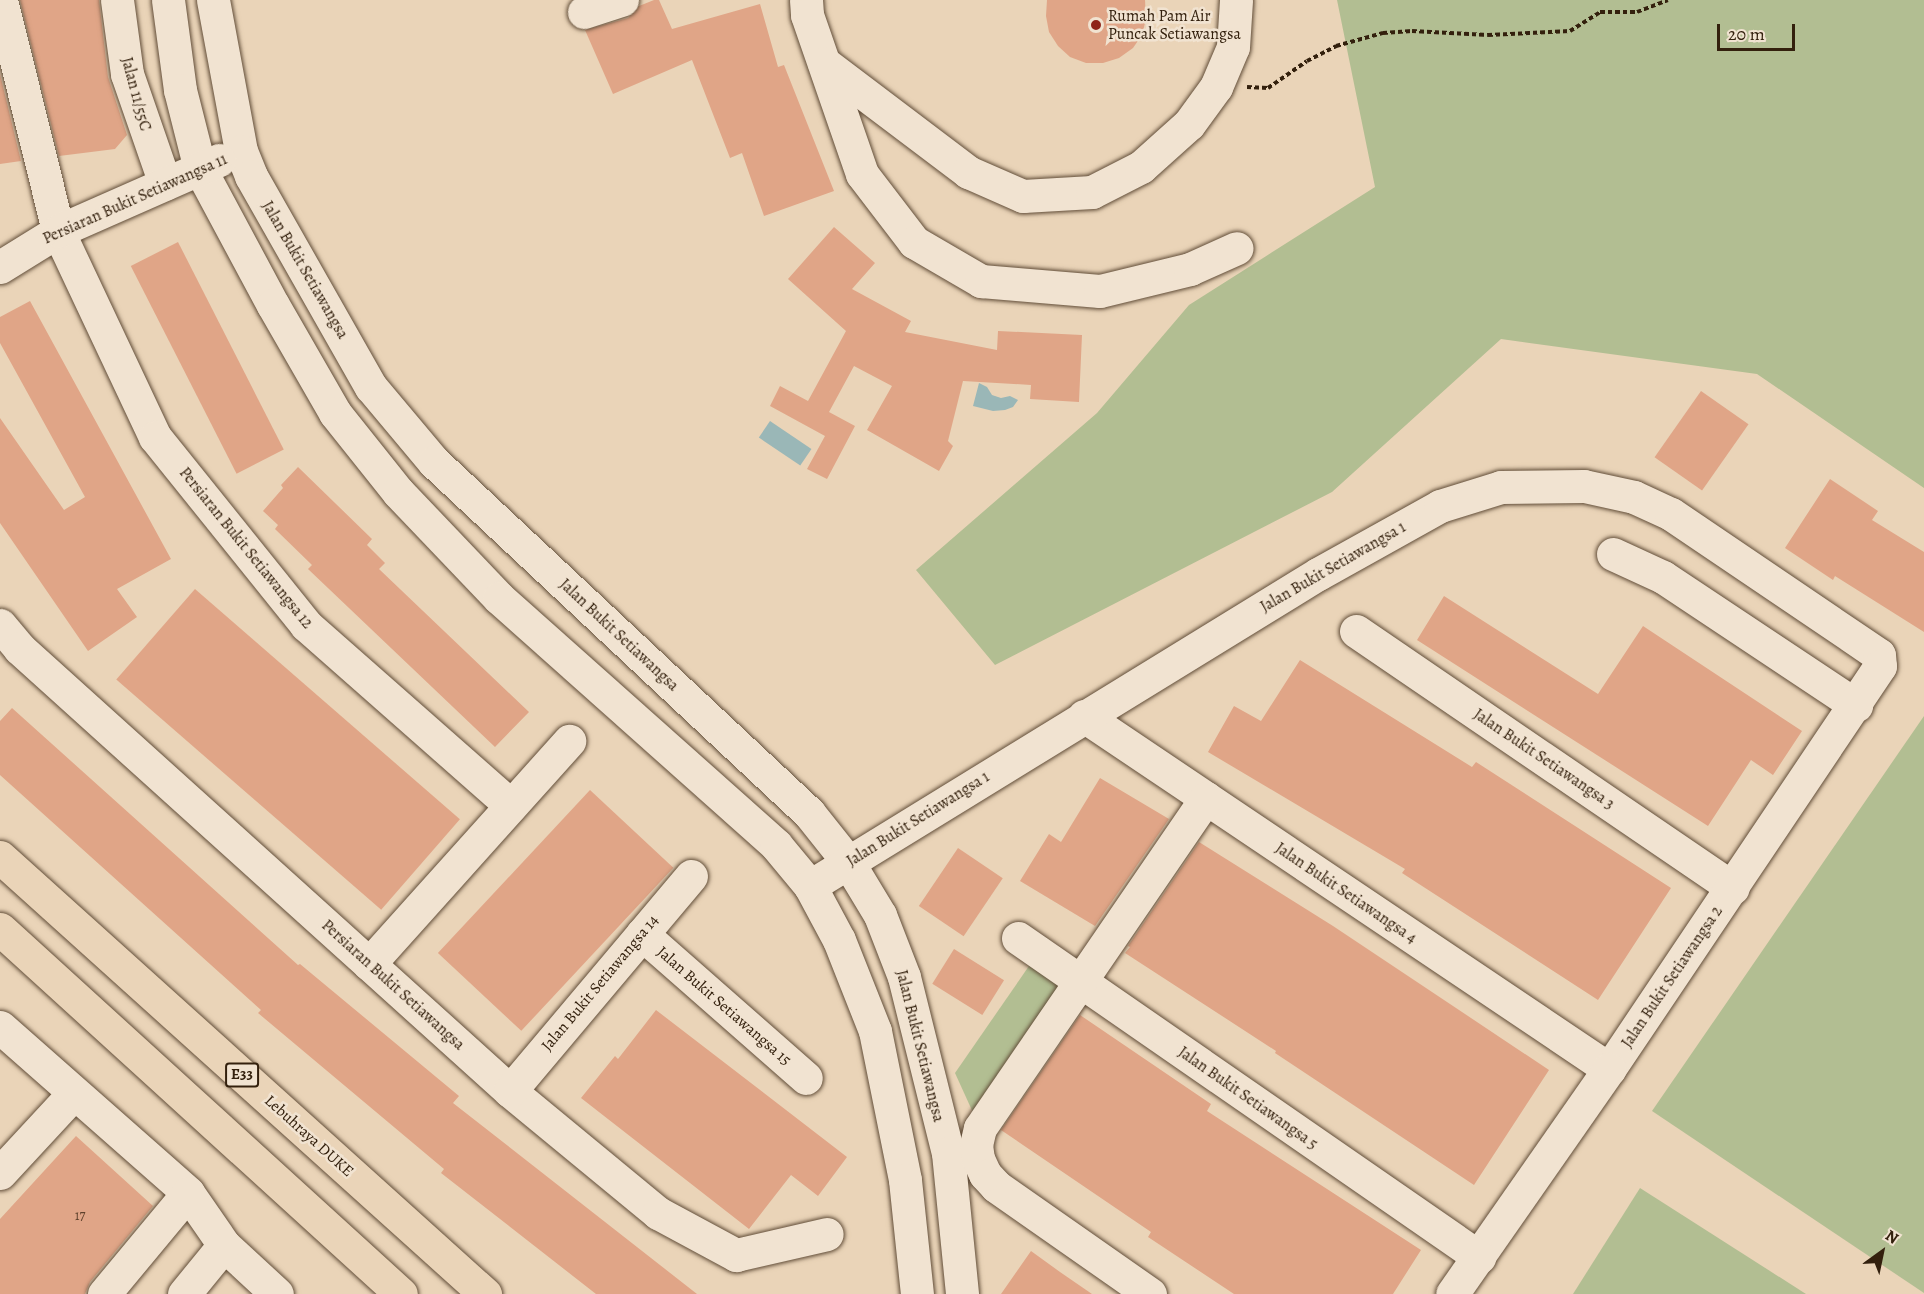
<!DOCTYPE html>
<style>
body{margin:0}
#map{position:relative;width:1924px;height:1294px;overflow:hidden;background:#ead4b8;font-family:Alegreya,serif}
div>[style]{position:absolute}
.green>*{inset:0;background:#b2be92}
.water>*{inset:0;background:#9ab7b7;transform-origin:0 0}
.building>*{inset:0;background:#e0a587;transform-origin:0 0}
.path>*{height:4px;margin-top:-2px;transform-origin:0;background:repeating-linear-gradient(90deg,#33200d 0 4.5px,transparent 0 7.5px)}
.roads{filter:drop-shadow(0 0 2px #614d38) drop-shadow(0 0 2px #614d38)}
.minor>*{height:33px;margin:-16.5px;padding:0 16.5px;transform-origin:16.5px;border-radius:16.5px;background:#f1e3d1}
.highway>*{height:33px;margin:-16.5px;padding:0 16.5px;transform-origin:16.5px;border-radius:16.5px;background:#ead4b8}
.dots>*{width:16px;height:16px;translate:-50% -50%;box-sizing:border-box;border:3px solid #f1e3d1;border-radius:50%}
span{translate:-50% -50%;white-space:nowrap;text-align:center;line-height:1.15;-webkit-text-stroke:5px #f1e3d1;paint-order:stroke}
.number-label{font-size:14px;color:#5e412c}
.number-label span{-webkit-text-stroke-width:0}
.shield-label span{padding:2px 4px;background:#f1e3d1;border:2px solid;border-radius:4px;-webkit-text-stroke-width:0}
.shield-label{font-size:15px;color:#33200d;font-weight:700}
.poi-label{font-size:16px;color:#33200d}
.left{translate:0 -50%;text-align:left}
.street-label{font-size:16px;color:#33200d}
.north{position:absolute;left:1852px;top:1222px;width:60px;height:60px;-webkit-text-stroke:4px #f1e3d1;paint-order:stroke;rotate:33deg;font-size:16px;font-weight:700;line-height:24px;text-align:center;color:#33200d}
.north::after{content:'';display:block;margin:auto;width:21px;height:27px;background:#33200d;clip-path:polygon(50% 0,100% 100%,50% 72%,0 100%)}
.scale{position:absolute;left:1717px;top:24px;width:78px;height:27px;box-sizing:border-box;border:3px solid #33200d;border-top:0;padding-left:8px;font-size:18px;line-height:21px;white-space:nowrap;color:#33200d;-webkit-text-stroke:4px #f1e3d1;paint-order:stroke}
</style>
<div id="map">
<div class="green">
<i style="clip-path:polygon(1337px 0,1924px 0,1924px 488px,1757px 374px,1501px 339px,1332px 492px,995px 665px,916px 570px,1097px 413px,1189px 305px,1375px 187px)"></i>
<i style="clip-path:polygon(1924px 716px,1924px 1293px,1652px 1111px)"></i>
<i style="clip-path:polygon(1038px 953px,1082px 982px,980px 1128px,955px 1073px)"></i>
<i style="clip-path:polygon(1640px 1188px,1806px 1294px,1573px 1294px)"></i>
</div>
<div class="water">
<i style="clip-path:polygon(979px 383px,987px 387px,992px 395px,1001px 398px,1010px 396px,1018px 400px,1013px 407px,1005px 410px,993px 411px,973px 406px)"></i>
<i style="left:770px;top:421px;width:50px;height:20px;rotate:34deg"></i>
</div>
<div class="building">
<i style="clip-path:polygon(20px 0,99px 0,108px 77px,127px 135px,115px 149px,59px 156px)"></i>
<i style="clip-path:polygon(654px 0,659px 0,672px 29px,760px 4px,778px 67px,784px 65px,834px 191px,764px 216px,742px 153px,730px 158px,692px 60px,613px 94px,585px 30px,628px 18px,639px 6px)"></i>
<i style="clip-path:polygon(1047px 0,1145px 0,1146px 19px,1142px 35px,1133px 48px,1119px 58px,1103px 63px,1086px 63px,1070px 57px,1058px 46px,1049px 32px,1046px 16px)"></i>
<i style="clip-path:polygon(0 74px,21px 161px,0 164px)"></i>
<i style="clip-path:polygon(834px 227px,875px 263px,852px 289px,911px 321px,905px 332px,997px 350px,998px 331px,1082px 335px,1079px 402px,1030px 399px,1031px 385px,963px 381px,948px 441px,953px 446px,939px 471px,867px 430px,892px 386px,854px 366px,829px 412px,855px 426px,827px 479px,807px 469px,825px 436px,770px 406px,780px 386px,808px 401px,846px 331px,788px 279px)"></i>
<i style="left:178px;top:242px;width:233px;height:53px;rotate:63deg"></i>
<i style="clip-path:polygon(30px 301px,171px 559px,117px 589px,137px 617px,88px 651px,0 523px,0 418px,64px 510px,85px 497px,0 343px,0 317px)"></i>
<i style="left:1701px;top:391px;width:58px;height:81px;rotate:35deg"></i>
<i style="clip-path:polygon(298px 467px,372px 539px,367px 545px,385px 563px,379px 569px,529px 712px,495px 747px,308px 569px,312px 565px,275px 529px,278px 525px,263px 511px,283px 488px,281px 485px)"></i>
<i style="clip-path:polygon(1830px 479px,1878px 511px,1872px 520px,1924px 552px,1924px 632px,1835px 576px,1833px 580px,1785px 548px)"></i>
<i style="left:195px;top:589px;width:351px;height:120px;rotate:41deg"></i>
<i style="clip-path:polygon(1444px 596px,1598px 694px,1643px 626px,1802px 731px,1773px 775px,1751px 760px,1708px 826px,1417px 640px)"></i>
<i style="clip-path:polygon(1300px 660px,1472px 767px,1476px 762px,1671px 888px,1598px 1000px,1402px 873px,1405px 869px,1208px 752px,1234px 706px,1261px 721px)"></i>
<i style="clip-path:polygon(12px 708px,298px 965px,300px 964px,459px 1096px,453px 1103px,697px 1294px,596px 1294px,441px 1173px,444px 1169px,258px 1013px,261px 1010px,0 775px,0 721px)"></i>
<i style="clip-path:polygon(1100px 778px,1169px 819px,1095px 926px,1020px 881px,1049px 834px,1061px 842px)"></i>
<i style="left:590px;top:790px;width:114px;height:223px;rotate:43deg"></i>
<i style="clip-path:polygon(1199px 842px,1333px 926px,1549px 1070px,1474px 1185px,1275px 1053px,1276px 1051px,1125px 953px,1130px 947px,1128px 946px)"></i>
<i style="left:958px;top:848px;width:54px;height:70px;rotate:34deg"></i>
<i style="left:954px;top:949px;width:59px;height:41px;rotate:32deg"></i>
<i style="clip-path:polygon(656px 1010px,847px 1157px,818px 1196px,791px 1175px,749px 1229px,581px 1098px,615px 1056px,618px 1059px)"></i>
<i style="clip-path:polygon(1080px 1015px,1211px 1104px,1207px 1111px,1421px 1250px,1393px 1294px,1234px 1294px,1148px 1237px,1151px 1232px,1001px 1130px)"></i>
<i style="clip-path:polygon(76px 1136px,153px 1206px,90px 1282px,85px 1294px,0 1294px,0 1219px)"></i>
<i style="clip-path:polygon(1031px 1251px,1060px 1272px,1092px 1294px,1001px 1294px)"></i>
</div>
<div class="path">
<i style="left:1247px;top:87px;width:21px;rotate:3deg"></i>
<i style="left:1268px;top:88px;width:47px;rotate:-34.7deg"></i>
<i style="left:1307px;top:61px;width:33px;rotate:-27deg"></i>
<i style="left:1336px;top:46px;width:49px;rotate:-15.5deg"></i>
<i style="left:1383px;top:33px;width:29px;rotate:-4deg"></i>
<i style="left:1412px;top:31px;width:76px;rotate:3deg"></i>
<i style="left:1488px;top:35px;width:82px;rotate:-2.8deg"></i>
<i style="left:1570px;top:31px;width:36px;rotate:-32deg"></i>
<i style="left:1600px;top:12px;width:37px"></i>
<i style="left:1637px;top:12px;width:33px;rotate:-21deg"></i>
</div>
<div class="roads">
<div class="minor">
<i style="left:1px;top:0;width:238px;rotate:76.1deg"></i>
<i style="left:58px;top:231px;width:228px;rotate:64.8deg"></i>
<i style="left:155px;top:437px;width:241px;rotate:51.2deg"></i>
<i style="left:306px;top:625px;width:273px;rotate:41.4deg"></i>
<i style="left:117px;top:0;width:75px;rotate:82.3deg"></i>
<i style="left:127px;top:74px;width:116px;rotate:70.9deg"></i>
<i style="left:168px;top:0;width:91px;rotate:82.4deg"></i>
<i style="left:180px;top:90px;width:81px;rotate:75.8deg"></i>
<i style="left:200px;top:169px;width:154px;rotate:61.8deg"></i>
<i style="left:273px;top:305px;width:125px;rotate:60.1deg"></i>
<i style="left:335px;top:413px;width:101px;rotate:51.4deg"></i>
<i style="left:398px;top:492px;width:146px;rotate:46.4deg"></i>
<i style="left:499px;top:598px;width:371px;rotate:41.7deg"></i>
<i style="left:776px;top:845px;width:53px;rotate:50.3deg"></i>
<i style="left:810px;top:886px;width:61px;rotate:61.8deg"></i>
<i style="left:839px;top:940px;width:98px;rotate:68.4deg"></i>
<i style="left:875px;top:1031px;width:152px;rotate:78.6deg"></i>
<i style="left:905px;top:1180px;width:115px;rotate:84deg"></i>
<i style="left:213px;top:0;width:154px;rotate:79.5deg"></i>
<i style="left:241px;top:151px;width:27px;rotate:68deg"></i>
<i style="left:251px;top:176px;width:243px;rotate:60.4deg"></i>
<i style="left:371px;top:387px;width:98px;rotate:50deg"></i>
<i style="left:434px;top:462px;width:514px;rotate:43.11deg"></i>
<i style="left:809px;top:813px;width:63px;rotate:51.5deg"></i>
<i style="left:848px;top:862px;width:62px;rotate:58.9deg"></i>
<i style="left:880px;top:915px;width:66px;rotate:68.8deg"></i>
<i style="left:904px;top:977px;width:181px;rotate:76deg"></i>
<i style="left:948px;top:1153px;width:142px;rotate:84.3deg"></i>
<i style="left:806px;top:0;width:15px;rotate:86deg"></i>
<i style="left:807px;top:15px;width:168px;rotate:70.9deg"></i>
<i style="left:862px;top:174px;width:86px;rotate:52.6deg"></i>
<i style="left:914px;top:242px;width:78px;rotate:30.2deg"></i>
<i style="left:981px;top:281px;width:119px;rotate:4.8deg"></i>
<i style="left:1100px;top:291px;width:93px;rotate:-13.7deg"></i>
<i style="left:1190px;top:269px;width:51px;rotate:-24.1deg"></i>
<i style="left:584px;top:12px;width:40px;rotate:-18deg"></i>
<i style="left:824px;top:63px;width:181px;rotate:37.1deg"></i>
<i style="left:968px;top:172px;width:60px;rotate:23.6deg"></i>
<i style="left:1023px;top:196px;width:69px;rotate:-3.3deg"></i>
<i style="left:1092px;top:192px;width:55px;rotate:-27deg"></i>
<i style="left:1141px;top:167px;width:64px;rotate:-41.9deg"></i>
<i style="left:1189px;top:124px;width:46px;rotate:-53.9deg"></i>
<i style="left:1216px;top:87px;width:43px;rotate:-67deg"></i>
<i style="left:1233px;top:47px;width:47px;rotate:-86.3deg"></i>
<i style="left:0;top:267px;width:68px;rotate:-31.8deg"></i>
<i style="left:58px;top:231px;width:176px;rotate:-23.8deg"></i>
<i style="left:1613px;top:554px;width:55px;rotate:24.7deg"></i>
<i style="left:1663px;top:577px;width:232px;rotate:33.6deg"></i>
<i style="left:0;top:625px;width:30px;rotate:50deg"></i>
<i style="left:19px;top:648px;width:661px;rotate:42.06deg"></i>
<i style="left:510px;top:1091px;width:192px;rotate:39.5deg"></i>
<i style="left:658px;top:1213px;width:89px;rotate:28.3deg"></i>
<i style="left:736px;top:1255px;width:93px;rotate:-13deg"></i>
<i style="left:1356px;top:631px;width:456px;rotate:34.3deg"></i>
<i style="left:1084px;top:716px;width:633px;rotate:33.92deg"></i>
<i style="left:810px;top:886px;width:596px;rotate:-31.56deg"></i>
<i style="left:1318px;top:574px;width:140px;rotate:-29.1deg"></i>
<i style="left:1440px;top:506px;width:64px;rotate:-17.3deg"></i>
<i style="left:1501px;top:487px;width:83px;rotate:-0.7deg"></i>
<i style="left:1584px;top:486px;width:51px;rotate:12.4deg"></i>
<i style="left:1634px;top:497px;width:41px;rotate:24.7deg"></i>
<i style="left:1671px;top:514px;width:251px;rotate:34.1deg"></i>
<i style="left:1879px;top:655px;width:11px;rotate:85deg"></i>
<i style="left:1880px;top:666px;width:486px;rotate:123.9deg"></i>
<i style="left:1609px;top:1069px;width:274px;rotate:124.9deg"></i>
<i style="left:642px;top:934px;width:218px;rotate:41.3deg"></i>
<i style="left:1018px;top:938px;width:561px;rotate:34.68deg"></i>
<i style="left:369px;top:964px;width:300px;rotate:-48.1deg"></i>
<i style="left:0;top:1027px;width:251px;rotate:41.4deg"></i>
<i style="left:188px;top:1193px;width:63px;rotate:55.3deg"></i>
<i style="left:224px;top:1245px;width:72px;rotate:42.8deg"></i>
<i style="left:510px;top:1091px;width:281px;rotate:-49.9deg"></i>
<i style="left:0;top:1173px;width:109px;rotate:-47.2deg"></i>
<i style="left:104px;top:1294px;width:131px;rotate:-50.3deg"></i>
<i style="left:184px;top:1294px;width:63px;rotate:-50.8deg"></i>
<i style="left:1150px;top:1294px;width:188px;rotate:-145deg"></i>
<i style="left:996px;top:1186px;width:16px;rotate:-133deg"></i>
<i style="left:985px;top:1174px;width:17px;rotate:-115deg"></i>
<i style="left:978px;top:1159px;width:14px;rotate:-98deg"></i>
<i style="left:976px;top:1145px;width:17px;rotate:-77deg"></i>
<i style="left:980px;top:1128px;width:400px;rotate:-55.6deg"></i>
</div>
<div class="highway">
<i style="left:0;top:857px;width:653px;rotate:42.02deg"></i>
<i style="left:0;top:929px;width:542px;rotate:42.31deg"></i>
</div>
</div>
<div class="dots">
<i style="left:1096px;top:25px;background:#8f2418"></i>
</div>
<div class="number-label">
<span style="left:80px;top:1216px">17</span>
</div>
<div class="shield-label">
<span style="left:242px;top:1075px">E33</span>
</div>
<div class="poi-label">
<span class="left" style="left:1108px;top:25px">Rumah Pam Air<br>Puncak Setiawangsa</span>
</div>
<div class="street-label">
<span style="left:136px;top:94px;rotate:75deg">Jalan 11/55C</span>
<span style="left:135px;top:199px;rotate:-24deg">Persiaran Bukit Setiawangsa 11</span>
<span style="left:305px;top:270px;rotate:60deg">Jalan Bukit Setiawangsa</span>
<span style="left:246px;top:548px;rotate:51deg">Persiaran Bukit Setiawangsa 12</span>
<span style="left:1333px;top:567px;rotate:-30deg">Jalan Bukit Setiawangsa 1</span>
<span style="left:619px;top:635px;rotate:43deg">Jalan Bukit Setiawangsa</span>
<span style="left:1544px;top:759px;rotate:34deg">Jalan Bukit Setiawangsa 3</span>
<span style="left:918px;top:819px;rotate:-32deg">Jalan Bukit Setiawangsa 1</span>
<span style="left:1346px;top:893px;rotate:34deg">Jalan Bukit Setiawangsa 4</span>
<span style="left:1672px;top:977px;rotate:-56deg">Jalan Bukit Setiawangsa 2</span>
<span style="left:600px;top:983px;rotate:-50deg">Jalan Bukit Setiawangsa 14</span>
<span style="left:393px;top:985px;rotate:42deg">Persiaran Bukit Setiawangsa</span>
<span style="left:724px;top:1006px;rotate:41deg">Jalan Bukit Setiawangsa 15</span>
<span style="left:920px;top:1046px;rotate:76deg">Jalan Bukit Setiawangsa</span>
<span style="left:1248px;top:1098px;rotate:35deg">Jalan Bukit Setiawangsa 5</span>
<span style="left:309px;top:1136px;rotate:42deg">Lebuhraya DUKE</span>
</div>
<div class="north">N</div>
<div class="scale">20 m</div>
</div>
